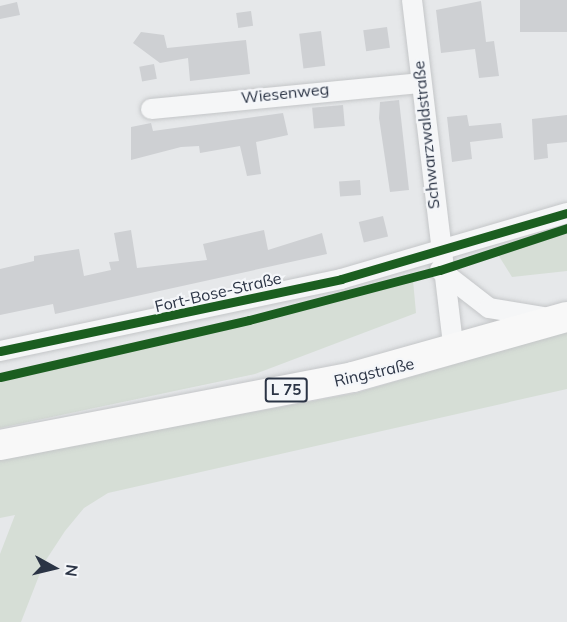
<!DOCTYPE html>
<meta charset="utf-8">
<style>
body{margin:0}
#map{position:relative;width:567px;height:622px;overflow:hidden;background:#e6e8ea;font-family:Mulish,sans-serif}
div>[style]{position:absolute}
.green>*{inset:0;background:#d6ded6}
.building>*{inset:0;background:#ced0d3;transform-origin:0 0}
.roads{filter:drop-shadow(0 0 2px #c4c6c8) drop-shadow(0 0 2px #c4c6c8)}
.street>*{height:20px;margin:-10px;padding:0 10px;transform-origin:10px;border-radius:10px;background:#f5f6f7}
.primary>*{height:30px;margin:-15px;padding:0 15px;transform-origin:15px;border-radius:15px;background:#f8f8f8}
.cycleway>*{height:9px;margin:-4.5px;padding:0 4.5px;transform-origin:4.5px;border-radius:4.5px;background:#1b5e20}
span{translate:-50% -50%;white-space:nowrap;text-align:center;line-height:1.15;-webkit-text-stroke:4.5px #f4f6f9;paint-order:stroke}
.shield-label span{padding:2px 4px;background:#f4f6f9;border:2px solid;border-radius:4px;-webkit-text-stroke-width:0}
.shield-label{font-size:15px;color:#2b3445;font-weight:700}
.street-label{font-size:16px;color:#2b3445}
.north{position:absolute;left:24px;top:538px;width:60px;height:60px;-webkit-text-stroke:4px #f4f6f9;paint-order:stroke;rotate:98deg;font-size:16px;font-weight:700;line-height:24px;text-align:center;color:#2b3445}
.north::after{content:'';display:block;margin:auto;width:21px;height:27px;background:#2b3445;clip-path:polygon(50% 0,100% 100%,50% 72%,0 100%)}
</style>
<div id="map">
<div class="green">
<i style="clip-path:polygon(567px 232px,567px 271px,512px 277px,497px 253px)"></i>
<i style="clip-path:polygon(413px 280px,416px 313px,255px 374px,0 428px,0 382px)"></i>
<i style="clip-path:polygon(567px 331px,567px 389px,108px 493px,84px 508px,65px 531px,44px 563px,21px 622px,0 622px,0 554px,15px 515px,0 518px,0 459px,356px 393px)"></i>
</div>
<div class="building">
<i style="left:567px;top:0;width:32px;height:47px;rotate:90deg"></i>
<i style="clip-path:polygon(481px 1px,486px 42px,494px 41px,499px 76px,479px 78px,475px 49px,441px 53px,436px 10px)"></i>
<i style="clip-path:polygon(17px 2px,20px 15px,0 19px,0 6px)"></i>
<i style="left:251px;top:11px;width:15px;height:15px;rotate:82deg"></i>
<i style="left:387px;top:27px;width:21px;height:24px;rotate:82deg"></i>
<i style="left:321px;top:31px;width:35px;height:22px;rotate:83deg"></i>
<i style="clip-path:polygon(141px 32px,164px 35px,167px 48px,246px 40px,250px 74px,190px 81px,188px 58px,160px 63px,133px 43px)"></i>
<i style="left:154px;top:64px;width:15px;height:15px;rotate:79deg"></i>
<i style="clip-path:polygon(399px 100px,409px 190px,390px 192px,379px 118px,380px 102px)"></i>
<i style="left:343px;top:105px;width:21px;height:31px;rotate:85deg"></i>
<i style="clip-path:polygon(283px 113px,288px 135px,256px 142px,261px 174px,247px 176px,240px 146px,200px 153px,199px 146px,181px 147px,131px 160px,131px 127px,151px 123px,153px 131px)"></i>
<i style="clip-path:polygon(467px 115px,469px 126px,501px 123px,503px 138px,470px 142px,472px 159px,452px 162px,447px 117px)"></i>
<i style="clip-path:polygon(567px 115px,567px 142px,547px 144px,548px 158px,534px 160px,532px 119px)"></i>
<i style="left:360px;top:180px;width:15px;height:21px;rotate:86deg"></i>
<i style="left:383px;top:216px;width:21px;height:25px;rotate:76deg"></i>
<i style="clip-path:polygon(131px 230px,137px 268px,207px 260px,203px 244px,264px 230px,268px 250px,322px 233px,327px 254px,55px 314px,53px 304px,0 315px,0 269px,34px 261px,34px 256px,79px 249px,84px 276px,111px 270px,109px 262px,119px 261px,114px 233px)"></i>
</div>
<div class="roads">
<div class="street">
<i style="left:412px;top:0;width:355px;rotate:83.2deg"></i>
<i style="left:151px;top:109px;width:270px;rotate:-5.5deg"></i>
<i style="left:440px;top:270px;width:62px;rotate:37.8deg"></i>
<i style="left:489px;top:308px;width:55px;rotate:9.5deg"></i>
<i style="left:0;top:351px;width:349px;rotate:-11.9deg"></i>
<i style="left:341px;top:279px;width:235px;rotate:-16.3deg"></i>
</div>
<div class="primary">
<i style="left:0;top:445px;width:359px;rotate:-10.9deg"></i>
<i style="left:353px;top:377px;width:222px;rotate:-15.7deg"></i>
</div>
</div>
<div class="cycleway">
<i style="left:0;top:351px;width:349px;rotate:-11.9deg"></i>
<i style="left:341px;top:279px;width:235px;rotate:-16.3deg"></i>
<i style="left:0;top:377px;width:255px;rotate:-12.9deg"></i>
<i style="left:249px;top:320px;width:197px;rotate:-14.7deg"></i>
<i style="left:440px;top:270px;width:134px;rotate:-18.3deg"></i>
</div>
<div class="shield-label">
<span style="left:286px;top:390px">L 75</span>
</div>
<div class="street-label">
<span style="left:285px;top:93px;rotate:-6deg">Wiesenweg</span>
<span style="left:426px;top:135px;rotate:-96deg">Schwarzwaldstraße</span>
<span style="left:218px;top:292px;rotate:-13deg">Fort-Bose-Straße</span>
<span style="left:374px;top:372px;rotate:-13deg">Ringstraße</span>
</div>
<div class="north">N</div>
</div>
